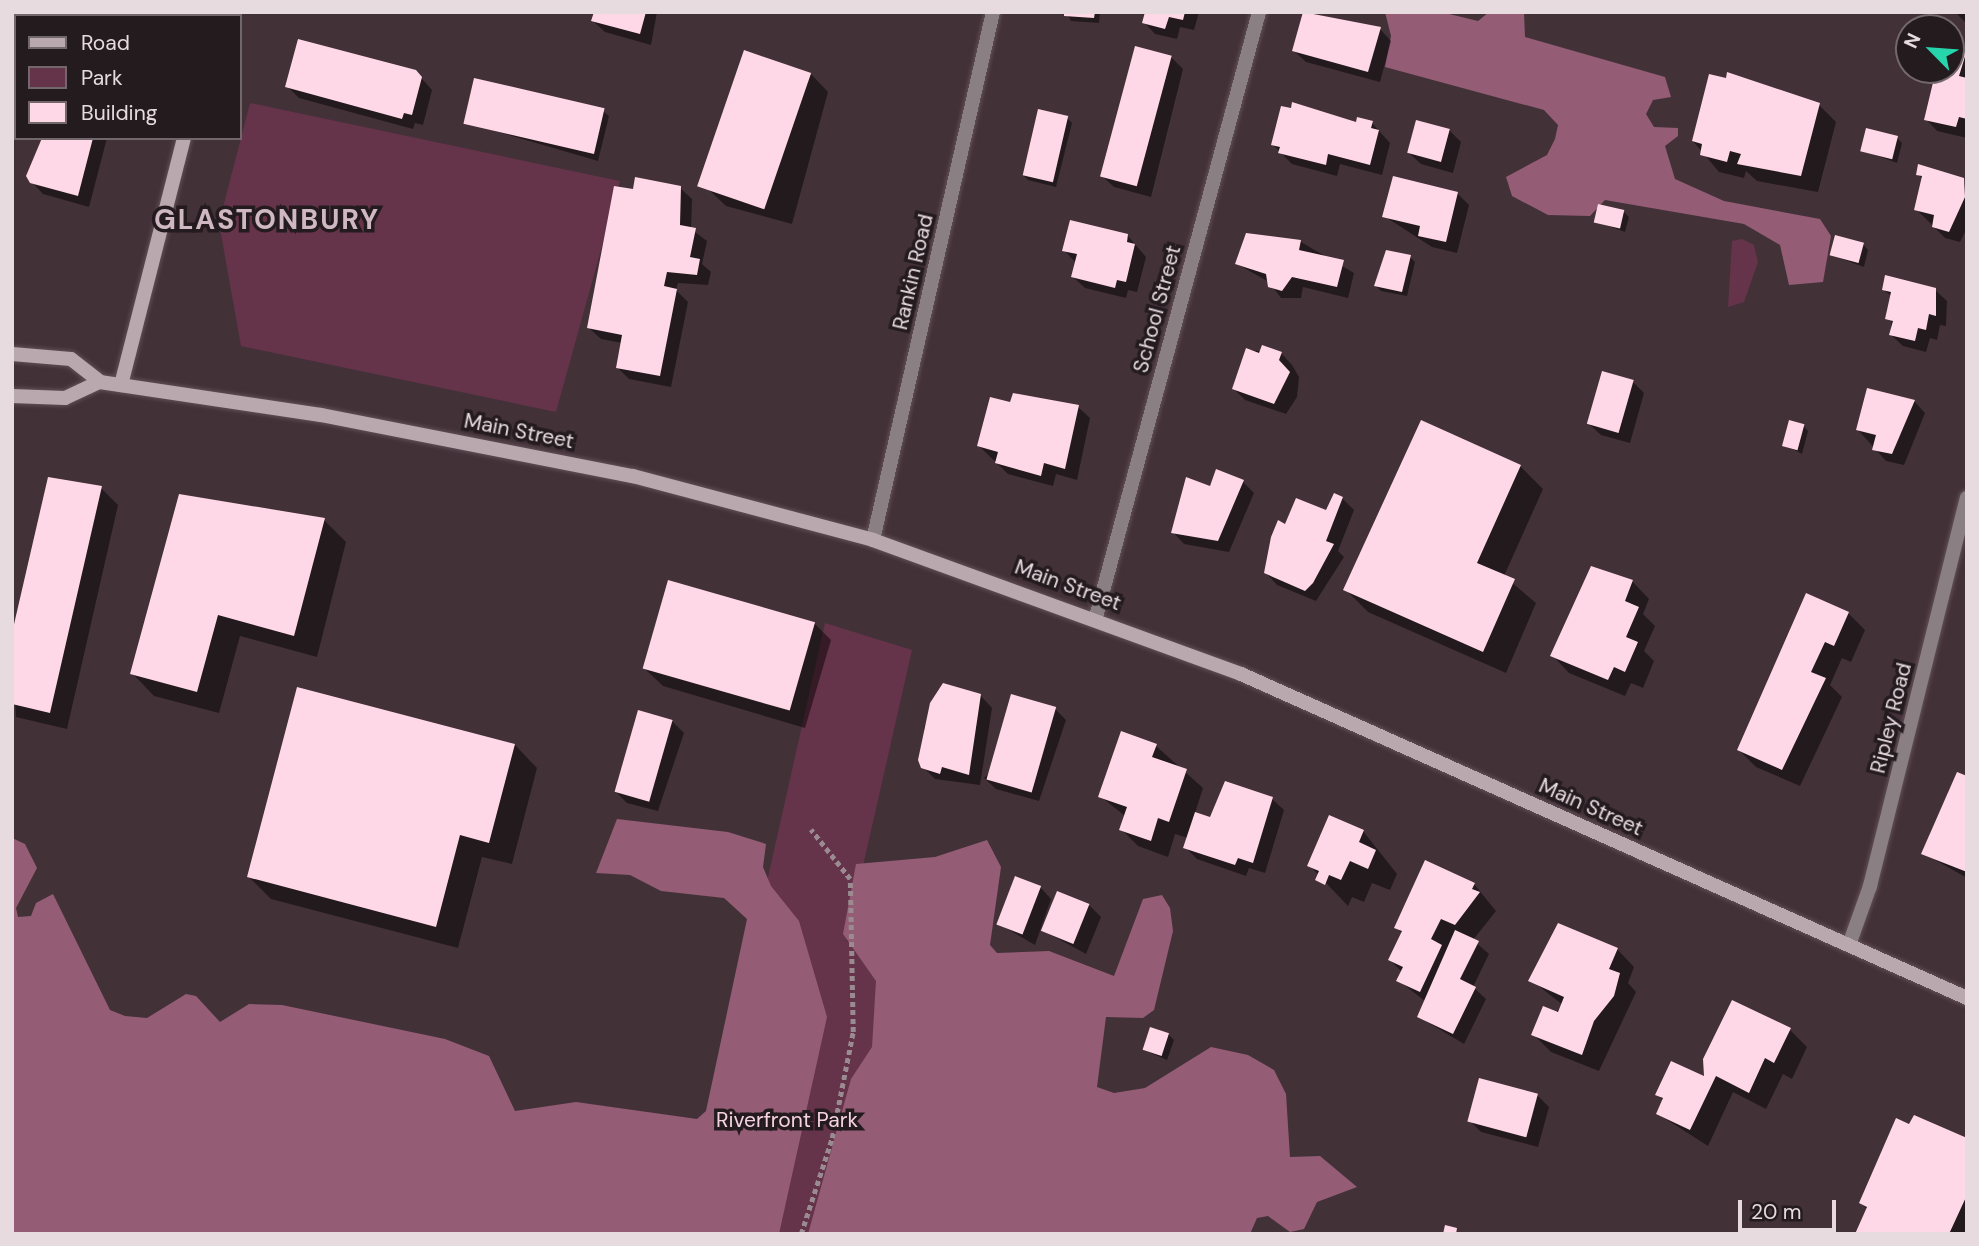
<!DOCTYPE html>
<style>
body{margin:0}
#map{position:relative;width:1979px;height:1246px;overflow:hidden;background:#433138;font-family:"DM Sans",sans-serif}
div>[style]{position:absolute}
.green>*{inset:0;background:#65334a}
.forest>*{inset:0;background:#945d75}
.shadow>*{inset:0;background:#0007}
.building>*{inset:0;background:#ffd8e7;transform-origin:0 0}
.path>*{height:4.5px;margin-top:-2.25px;transform-origin:0;background:repeating-linear-gradient(90deg,#9a8b91 0 5px,transparent 0 8.5px)}
.roads{filter:drop-shadow(0 0 2px #615056) drop-shadow(0 0 2px #615056)}
.minor>*{height:14px;margin:-7px;padding:0 7px;transform-origin:7px;border-radius:7px;background:#8a8084}
.secondary>*{height:14px;margin:-7px;padding:0 7px;transform-origin:7px;border-radius:7px;background:#b9a9af}
span{translate:-50% -50%;white-space:nowrap;text-align:center;line-height:1.15;-webkit-text-stroke:7px #241b1f;paint-order:stroke}
.street-label{font-size:21px;color:#e7dbe0}
.park-label{font-size:21px;color:#f6d3e0}
.district-label{font-size:28px;color:#cfb8c1;font-weight:700;letter-spacing:2px}
.frame{position:absolute;inset:0;border:14px solid #e7dbe0;pointer-events:none}
.legend{position:absolute;left:14px;top:14px;width:228px;height:126px;box-sizing:border-box;background:#241b1f;border:2px solid #72686c;margin:0;padding:9px 12px;list-style:none;font-size:21px;color:#e7dbe0}
.legend li{display:flex;align-items:center;gap:14px;height:35px}
.legend b{width:35px;border:2px solid #72686c}
.north{position:absolute;left:1895px;top:14px;width:70px;height:70px;box-sizing:border-box;background:#241b1f;border:2px solid #72686c;border-radius:50%;rotate:295deg;font-size:19px;font-weight:700;line-height:28px;text-align:center;color:#e7dbe0}
.north::after{content:'';display:block;margin:auto;width:24px;height:32px;background:#27d5ad;clip-path:polygon(50% 0,100% 100%,50% 72%,0 100%)}
.scale{position:absolute;left:1738px;top:1200px;width:98px;height:32px;box-sizing:border-box;border:4px solid #e7dbe0;border-top:0;padding-left:9px;font-size:21px;line-height:24px;white-space:nowrap;color:#e7dbe0;-webkit-text-stroke:5px #241b1f;paint-order:stroke}
</style>
<div id="map">
<div class="green">
<i style="clip-path:polygon(250px 103px,620px 181px,556px 412px,241px 346px,219px 223px)"></i>
<i style="clip-path:polygon(1742px 239px,1754px 245px,1758px 262px,1744px 302px,1728px 307px,1732px 241px)"></i>
<i style="clip-path:polygon(825px 623px,912px 650px,846px 941px,897px 954px,834px 1234px,688px 1234px)"></i>
</div>
<div class="forest">
<i style="clip-path:polygon(1441px 12px,1478px 21px,1489px 12px,1524px 12px,1525px 37px,1665px 77px,1671px 97px,1653px 100px,1646px 114px,1654px 127px,1678px 128px,1678px 136px,1665px 146px,1675px 179px,1724px 201px,1820px 219px,1831px 236px,1823px 282px,1789px 285px,1780px 245px,1744px 224px,1605px 200px,1590px 216px,1548px 215px,1512px 196px,1506px 177px,1547px 155px,1555px 139px,1558px 125px,1544px 110px,1385px 67px,1391px 36px,1385px 12px)"></i>
<i style="clip-path:polygon(617px 819px,728px 832px,766px 844px,763px 867px,771px 886px,799px 921px,827px 1017px,779px 1234px,12px 1234px,12px 838px,25px 844px,37px 868px,16px 908px,18px 917px,31px 916px,36px 903px,53px 894px,110px 1010px,125px 1016px,147px 1018px,186px 994px,196px 996px,220px 1022px,249px 1004px,282px 1005px,445px 1039px,489px 1056px,515px 1111px,576px 1102px,697px 1119px,706px 1111px,747px 919px,724px 898px,661px 891px,630px 875px,596px 873px)"></i>
<i style="clip-path:polygon(987px 840px,1001px 867px,990px 945px,997px 953px,1049px 951px,1114px 976px,1143px 899px,1162px 895px,1170px 908px,1173px 931px,1154px 1010px,1143px 1018px,1106px 1017px,1097px 1087px,1114px 1093px,1145px 1088px,1211px 1047px,1248px 1055px,1274px 1070px,1286px 1094px,1290px 1157px,1320px 1156px,1357px 1187px,1317px 1202px,1304px 1229px,1290px 1232px,1268px 1216px,1257px 1218px,1250px 1234px,808px 1234px,851px 1079px,872px 1047px,876px 981px,843px 934px,856px 864px,935px 857px)"></i>
</div>
<div class="shadow">
<i style="clip-path:polygon(12px 12px,149px 12px,16px 16px,16px 22px)"></i>
<i style="clip-path:polygon(596px 12px,657px 12px,651px 45px,605px 32px,593px 21px)"></i>
<i style="clip-path:polygon(1066px 12px,1100px 12px,1099px 23px,1071px 21px)"></i>
<i style="clip-path:polygon(1146px 12px,1199px 12px,1194px 30px,1180px 27px,1177px 39px,1155px 34px,1144px 22px)"></i>
<i style="clip-path:polygon(1305px 12px,1380px 29px,1391px 41px,1380px 82px,1306px 62px,1294px 51px)"></i>
<i style="clip-path:polygon(1967px 12px,1967px 24px,1956px 13px)"></i>
<i style="clip-path:polygon(1951px 48px,1967px 52px,1967px 138px,1937px 131px,1926px 119px,1942px 70px,1951px 70px)"></i>
<i style="clip-path:polygon(1171px 57px,1183px 69px,1151px 197px,1114px 187px,1102px 176px)"></i>
<i style="clip-path:polygon(415px 71px,432px 90px,423px 125px,415px 123px,413px 129px,299px 98px,287px 86px)"></i>
<i style="clip-path:polygon(811px 74px,828px 92px,792px 224px,726px 206px,708px 189px)"></i>
<i style="clip-path:polygon(1819px 105px,1836px 122px,1818px 192px,1757px 181px,1746px 171px,1744px 178px,1719px 172px,1693px 141px)"></i>
<i style="clip-path:polygon(603px 111px,609px 116px,598px 161px,464px 122px)"></i>
<i style="clip-path:polygon(1067px 118px,1072px 123px,1056px 187px,1028px 180px,1023px 175px)"></i>
<i style="clip-path:polygon(1372px 123px,1390px 143px,1382px 175px,1340px 164px,1337px 176px,1292px 164px,1272px 144px)"></i>
<i style="clip-path:polygon(1449px 130px,1461px 142px,1453px 173px,1421px 164px,1409px 153px)"></i>
<i style="clip-path:polygon(44px 138px,107px 138px,89px 207px,43px 194px,32px 182px)"></i>
<i style="clip-path:polygon(1897px 138px,1902px 143px,1897px 163px,1862px 150px)"></i>
<i style="clip-path:polygon(1918px 174px,1967px 183px,1967px 228px,1960px 242px,1945px 238px,1916px 209px,1923px 180px)"></i>
<i style="clip-path:polygon(680px 188px,692px 199px,691px 229px,707px 241px,702px 264px,711px 272px,708px 285px,678px 283px,676px 290px,688px 302px,671px 387px,629px 379px,618px 368px,622px 343px,601px 339px,589px 328px,634px 191px)"></i>
<i style="clip-path:polygon(1457px 193px,1469px 205px,1457px 253px,1432px 247px,1384px 216px)"></i>
<i style="clip-path:polygon(1624px 212px,1629px 217px,1625px 232px,1595px 221px)"></i>
<i style="clip-path:polygon(1128px 236px,1146px 257px,1137px 292px,1128px 290px,1126px 298px,1085px 288px,1073px 277px,1075px 262px,1064px 250px)"></i>
<i style="clip-path:polygon(1301px 242px,1354px 273px,1348px 298px,1303px 287px,1301px 298px,1281px 298px,1269px 282px,1237px 264px)"></i>
<i style="clip-path:polygon(1863px 244px,1868px 250px,1864px 267px,1831px 255px)"></i>
<i style="clip-path:polygon(1410px 257px,1415px 262px,1407px 296px,1381px 291px,1376px 286px)"></i>
<i style="clip-path:polygon(1883px 289px,1935px 290px,1947px 301px,1946px 326px,1940px 325px,1937px 340px,1930px 338px,1926px 352px,1903px 346px,1891px 335px,1892px 297px)"></i>
<i style="clip-path:polygon(1248px 350px,1281px 353px,1292px 365px,1299px 377px,1297px 397px,1286px 414px,1245px 400px,1234px 389px)"></i>
<i style="clip-path:polygon(1633px 382px,1644px 393px,1630px 443px,1601px 435px,1589px 424px)"></i>
<i style="clip-path:polygon(1914px 401px,1925px 413px,1904px 465px,1886px 461px,1858px 430px)"></i>
<i style="clip-path:polygon(1011px 404px,1078px 407px,1090px 418px,1077px 480px,1056px 474px,1053px 486px,1008px 474px,979px 446px)"></i>
<i style="clip-path:polygon(1803px 425px,1808px 431px,1802px 454px,1785px 445px)"></i>
<i style="clip-path:polygon(1520px 466px,1543px 489px,1504px 576px,1536px 603px,1506px 673px,1368px 612px,1345px 589px)"></i>
<i style="clip-path:polygon(1243px 482px,1254px 493px,1229px 552px,1184px 544px,1173px 532px,1211px 488px)"></i>
<i style="clip-path:polygon(101px 488px,118px 505px,67px 729px,16px 717px,12px 640px)"></i>
<i style="clip-path:polygon(1342px 498px,1354px 510px,1338px 551px,1344px 557px,1316px 601px,1277px 585px,1266px 573px,1286px 526px,1327px 513px)"></i>
<i style="clip-path:polygon(324px 520px,346px 542px,317px 657px,240px 636px,219px 713px,154px 696px,132px 673px)"></i>
<i style="clip-path:polygon(1632px 581px,1649px 599px,1643px 614px,1655px 626px,1644px 651px,1654px 661px,1643px 688px,1631px 683px,1625px 696px,1569px 673px,1552px 655px)"></i>
<i style="clip-path:polygon(1848px 613px,1865px 630px,1851px 662px,1842px 658px,1830px 685px,1842px 697px,1800px 786px,1756px 767px,1739px 750px)"></i>
<i style="clip-path:polygon(814px 623px,831px 640px,805px 728px,663px 686px,645px 669px)"></i>
<i style="clip-path:polygon(940px 688px,981px 696px,992px 708px,980px 785px,935px 779px,923px 767px,924px 728px)"></i>
<i style="clip-path:polygon(1055px 709px,1066px 720px,1039px 801px,996px 789px,984px 778px)"></i>
<i style="clip-path:polygon(672px 721px,684px 733px,658px 811px,627px 803px,616px 792px)"></i>
<i style="clip-path:polygon(515px 745px,537px 768px,512px 864px,482px 857px,458px 948px,271px 899px,249px 877px)"></i>
<i style="clip-path:polygon(1156px 746px,1203px 788px,1195px 813px,1211px 819px,1272px 799px,1284px 810px,1265px 873px,1249px 868px,1246px 876px,1197px 859px,1185px 847px,1188px 838px,1175px 834px,1168px 857px,1138px 846px,1121px 829px,1125px 816px,1100px 796px)"></i>
<i style="clip-path:polygon(1967px 778px,1967px 878px,1923px 853px)"></i>
<i style="clip-path:polygon(1363px 831px,1397px 874px,1390px 890px,1372px 883px,1364px 902px,1352px 897px,1348px 906px,1309px 865px)"></i>
<i style="clip-path:polygon(1474px 884px,1496px 911px,1473px 940px,1489px 954px,1473px 987px,1486px 999px,1464px 1044px,1419px 1017px,1426px 1002px,1398px 980px,1402px 972px,1390px 960px,1403px 934px,1396px 927px)"></i>
<i style="clip-path:polygon(1040px 887px,1051px 899px,1035px 945px,999px 924px)"></i>
<i style="clip-path:polygon(1089px 905px,1101px 917px,1086px 954px,1044px 931px)"></i>
<i style="clip-path:polygon(1617px 949px,1634px 967px,1628px 983px,1636px 992px,1599px 1071px,1551px 1052px,1534px 1035px,1563px 1005px,1531px 980px)"></i>
<i style="clip-path:polygon(1790px 1030px,1807px 1047px,1792px 1079px,1783px 1074px,1766px 1109px,1733px 1092px,1708px 1146px,1658px 1114px,1664px 1101px,1657px 1094px,1706px 1079px)"></i>
<i style="clip-path:polygon(1168px 1034px,1174px 1040px,1167px 1060px,1144px 1050px)"></i>
<i style="clip-path:polygon(1537px 1095px,1549px 1107px,1538px 1147px,1481px 1132px,1469px 1120px)"></i>
<i style="clip-path:polygon(1910px 1126px,1967px 1140px,1967px 1234px,1860px 1234px,1868px 1210px,1861px 1203px)"></i>
</div>
<div class="building">
<i style="clip-path:polygon(12px 12px,135px 12px,134px 16px)"></i>
<i style="clip-path:polygon(594px 12px,646px 12px,640px 34px,591px 21px)"></i>
<i style="clip-path:polygon(1064px 12px,1095px 12px,1094px 18px,1064px 16px)"></i>
<i style="clip-path:polygon(1145px 12px,1185px 12px,1183px 20px,1169px 17px,1165px 29px,1142px 23px)"></i>
<i style="clip-path:polygon(1303px 12px,1381px 27px,1368px 72px,1292px 51px)"></i>
<i style="clip-path:polygon(298px 39px,416px 70px,422px 77px,412px 115px,404px 113px,402px 119px,285px 87px)"></i>
<i style="left:1135px;top:46px;width:38px;height:135px;rotate:15deg"></i>
<i style="clip-path:polygon(1951px 46px,1967px 50px,1959px 76px,1967px 78px,1967px 119px,1959px 117px,1956px 127px,1924px 120px,1936px 70px,1951px 70px)"></i>
<i style="left:744px;top:50px;width:71px;height:144px;rotate:19deg"></i>
<i style="clip-path:polygon(1727px 72px,1820px 103px,1801px 176px,1737px 164px,1741px 154px,1730px 151px,1727px 162px,1700px 155px,1702px 144px,1692px 141px,1709px 74px,1726px 78px)"></i>
<i style="left:474px;top:78px;width:134px;height:47px;rotate:13deg"></i>
<i style="clip-path:polygon(1292px 102px,1356px 122px,1357px 117px,1373px 121px,1371px 128px,1379px 130px,1370px 165px,1328px 154px,1326px 165px,1278px 153px,1280px 147px,1271px 145px,1281px 106px,1291px 108px)"></i>
<i style="left:1038px;top:109px;width:31px;height:68px;rotate:13deg"></i>
<i style="left:1416px;top:120px;width:35px;height:34px;rotate:15deg"></i>
<i style="left:1866px;top:128px;width:33px;height:24px;rotate:14deg"></i>
<i style="clip-path:polygon(42px 138px,93px 138px,78px 196px,30px 183px,26px 176px)"></i>
<i style="clip-path:polygon(1918px 164px,1964px 178px,1965px 197px,1949px 232px,1932px 227px,1934px 215px,1914px 210px,1922px 176px,1916px 175px)"></i>
<i style="clip-path:polygon(1393px 176px,1458px 192px,1446px 242px,1418px 236px,1420px 226px,1382px 217px)"></i>
<i style="clip-path:polygon(635px 177px,681px 186px,680px 225px,696px 228px,690px 257px,700px 259px,697px 275px,667px 272px,664px 286px,677px 289px,660px 376px,616px 368px,622px 335px,587px 328px,614px 186px,633px 189px)"></i>
<i style="left:1598px;top:204px;width:27px;height:19px;rotate:13deg"></i>
<i style="clip-path:polygon(1070px 220px,1128px 234px,1127px 242px,1135px 244px,1126px 282px,1117px 280px,1115px 288px,1071px 277px,1077px 254px,1062px 251px)"></i>
<i style="clip-path:polygon(1246px 233px,1301px 240px,1299px 250px,1344px 260px,1337px 287px,1292px 277px,1282px 291px,1268px 287px,1266px 274px,1235px 264px)"></i>
<i style="left:1835px;top:235px;width:30px;height:21px;rotate:15deg"></i>
<i style="clip-path:polygon(1386px 250px,1411px 255px,1402px 292px,1374px 286px)"></i>
<i style="clip-path:polygon(1885px 275px,1936px 288px,1936px 316px,1929px 314px,1926px 330px,1918px 328px,1915px 341px,1889px 335px,1893px 321px,1885px 319px,1891px 292px,1882px 290px)"></i>
<i style="clip-path:polygon(1262px 345px,1282px 352px,1279px 360px,1290px 372px,1274px 404px,1232px 389px,1246px 348px,1259px 353px)"></i>
<i style="left:1602px;top:371px;width:33px;height:55px;rotate:16deg"></i>
<i style="clip-path:polygon(1867px 388px,1915px 400px,1892px 454px,1872px 450px,1876px 435px,1856px 430px)"></i>
<i style="clip-path:polygon(1013px 393px,1079px 405px,1065px 469px,1044px 463px,1041px 476px,995px 463px,998px 452px,977px 446px,990px 397px,1010px 402px)"></i>
<i style="clip-path:polygon(1421px 420px,1521px 465px,1477px 563px,1515px 579px,1483px 652px,1343px 590px)"></i>
<i style="left:1789px;top:420px;width:16px;height:27px;rotate:15deg"></i>
<i style="clip-path:polygon(1216px 469px,1244px 480px,1218px 541px,1171px 533px,1186px 477px,1210px 486px)"></i>
<i style="clip-path:polygon(48px 477px,102px 486px,50px 713px,12px 704px,12px 633px)"></i>
<i style="clip-path:polygon(1334px 493px,1343px 497px,1326px 541px,1334px 544px,1313px 583px,1305px 591px,1264px 573px,1271px 537px,1278px 520px,1285px 524px,1296px 498px,1326px 510px)"></i>
<i style="clip-path:polygon(179px 494px,325px 518px,294px 636px,218px 615px,197px 692px,130px 674px)"></i>
<i style="clip-path:polygon(1591px 566px,1633px 580px,1625px 601px,1639px 607px,1626px 637px,1638px 642px,1625px 672px,1614px 667px,1608px 680px,1550px 656px)"></i>
<i style="left:668px;top:580px;width:153px;height:92px;rotate:16deg"></i>
<i style="clip-path:polygon(1806px 593px,1849px 612px,1834px 646px,1825px 642px,1811px 672px,1826px 678px,1782px 770px,1737px 750px)"></i>
<i style="clip-path:polygon(943px 683px,981px 694px,969px 775px,942px 767px,940px 774px,921px 768px,918px 760px,930px 703px)"></i>
<i style="clip-path:polygon(297px 687px,515px 744px,489px 843px,460px 835px,436px 927px,247px 877px)"></i>
<i style="left:1011px;top:694px;width:47px;height:89px;rotate:16deg"></i>
<i style="left:638px;top:710px;width:36px;height:85px;rotate:16deg"></i>
<i style="clip-path:polygon(1121px 731px,1157px 744px,1152px 757px,1187px 769px,1169px 822px,1158px 818px,1151px 841px,1119px 830px,1127px 807px,1098px 797px)"></i>
<i style="clip-path:polygon(1957px 772px,1967px 776px,1967px 872px,1921px 854px)"></i>
<i style="clip-path:polygon(1225px 781px,1273px 797px,1253px 863px,1238px 858px,1235px 865px,1183px 848px,1195px 812px,1210px 817px)"></i>
<i style="clip-path:polygon(1329px 815px,1364px 830px,1359px 842px,1376px 850px,1368px 869px,1350px 861px,1341px 880px,1329px 875px,1325px 885px,1315px 880px,1319px 871px,1307px 866px)"></i>
<i style="clip-path:polygon(1425px 860px,1475px 883px,1472px 889px,1480px 892px,1455px 925px,1441px 919px,1431px 939px,1442px 945px,1420px 992px,1396px 981px,1403px 967px,1388px 960px,1402px 931px,1394px 928px)"></i>
<i style="left:1015px;top:876px;width:28px;height:52px;rotate:21deg"></i>
<i style="left:1057px;top:891px;width:35px;height:43px;rotate:22deg"></i>
<i style="clip-path:polygon(1558px 923px,1618px 948px,1609px 969px,1620px 973px,1614px 996px,1594px 1021px,1582px 1055px,1531px 1035px,1543px 1006px,1558px 1012px,1564px 997px,1528px 981px)"></i>
<i style="clip-path:polygon(1455px 930px,1479px 941px,1460px 979px,1476px 987px,1453px 1034px,1417px 1017px)"></i>
<i style="clip-path:polygon(1732px 1000px,1791px 1028px,1774px 1063px,1765px 1058px,1749px 1093px,1716px 1076px,1690px 1130px,1656px 1114px,1663px 1098px,1655px 1095px,1671px 1061px,1704px 1076px,1703px 1059px)"></i>
<i style="left:1150px;top:1027px;width:20px;height:24px;rotate:18deg"></i>
<i style="left:1479px;top:1078px;width:61px;height:45px;rotate:15deg"></i>
<i style="clip-path:polygon(1914px 1115px,1967px 1138px,1967px 1195px,1949px 1234px,1855px 1234px,1867px 1207px,1859px 1203px,1896px 1118px,1909px 1124px)"></i>
<i style="clip-path:polygon(1445px 1225px,1457px 1228px,1456px 1234px,1443px 1234px)"></i>
</div>
<div class="path">
<i style="left:801px;top:1234px;width:101px;rotate:-72.1deg"></i>
<i style="left:832px;top:1138px;width:108px;rotate:-78.8deg"></i>
<i style="left:853px;top:1032px;width:153px;rotate:-91.1deg"></i>
<i style="left:850px;top:879px;width:63px;rotate:-128.5deg"></i>
</div>
<div class="roads">
<div class="minor">
<i style="left:873px;top:540px;width:541px;rotate:-77.2deg"></i>
<i style="left:1096px;top:617px;width:627px;rotate:-74.92deg"></i>
<i style="left:1849px;top:945px;width:63px;rotate:-70.4deg"></i>
<i style="left:1870px;top:886px;width:400px;rotate:-76deg"></i>
</div>
<div class="secondary">
<i style="left:216px;top:16px;width:4px;rotate:-76deg"></i>
<i style="left:12px;top:354px;width:59px;rotate:4.8deg"></i>
<i style="left:71px;top:359px;width:37px;rotate:38deg"></i>
<i style="left:121px;top:385px;width:255px;rotate:-75.7deg"></i>
<i style="left:12px;top:396px;width:53px;rotate:2.2deg"></i>
<i style="left:65px;top:398px;width:38px;rotate:-25deg"></i>
<i style="left:100px;top:382px;width:223px;rotate:8.5deg"></i>
<i style="left:321px;top:415px;width:318px;rotate:11.1deg"></i>
<i style="left:633px;top:476px;width:248px;rotate:14.9deg"></i>
<i style="left:873px;top:540px;width:392px;rotate:20deg"></i>
<i style="left:1241px;top:674px;width:795px;rotate:24.05deg"></i>
</div>
</div>
<div class="street-label">
<span style="left:913px;top:272px;rotate:-77deg">Rankin Road</span>
<span style="left:1157px;top:309px;rotate:-75deg">School Street</span>
<span style="left:519px;top:431px;rotate:11deg">Main Street</span>
<span style="left:1068px;top:585px;rotate:20deg">Main Street</span>
<span style="left:1891px;top:718px;rotate:-76deg">Ripley Road</span>
<span style="left:1591px;top:807px;rotate:24deg">Main Street</span>
</div>
<div class="park-label">
<span style="left:787px;top:1120px">Riverfront Park</span>
</div>
<div class="district-label">
<span style="left:267px;top:220px">GLASTONBURY</span>
</div>
<div class="frame"></div>
<ul class="legend">
<li><b style="height:9px;background:#b9a9af"></b>Road</li>
<li><b style="height:19px;background:#65334a"></b>Park</li>
<li><b style="height:19px;background:#ffd8e7"></b>Building</li>
</ul>
<div class="north">N</div>
<div class="scale">20 m</div>
</div>
